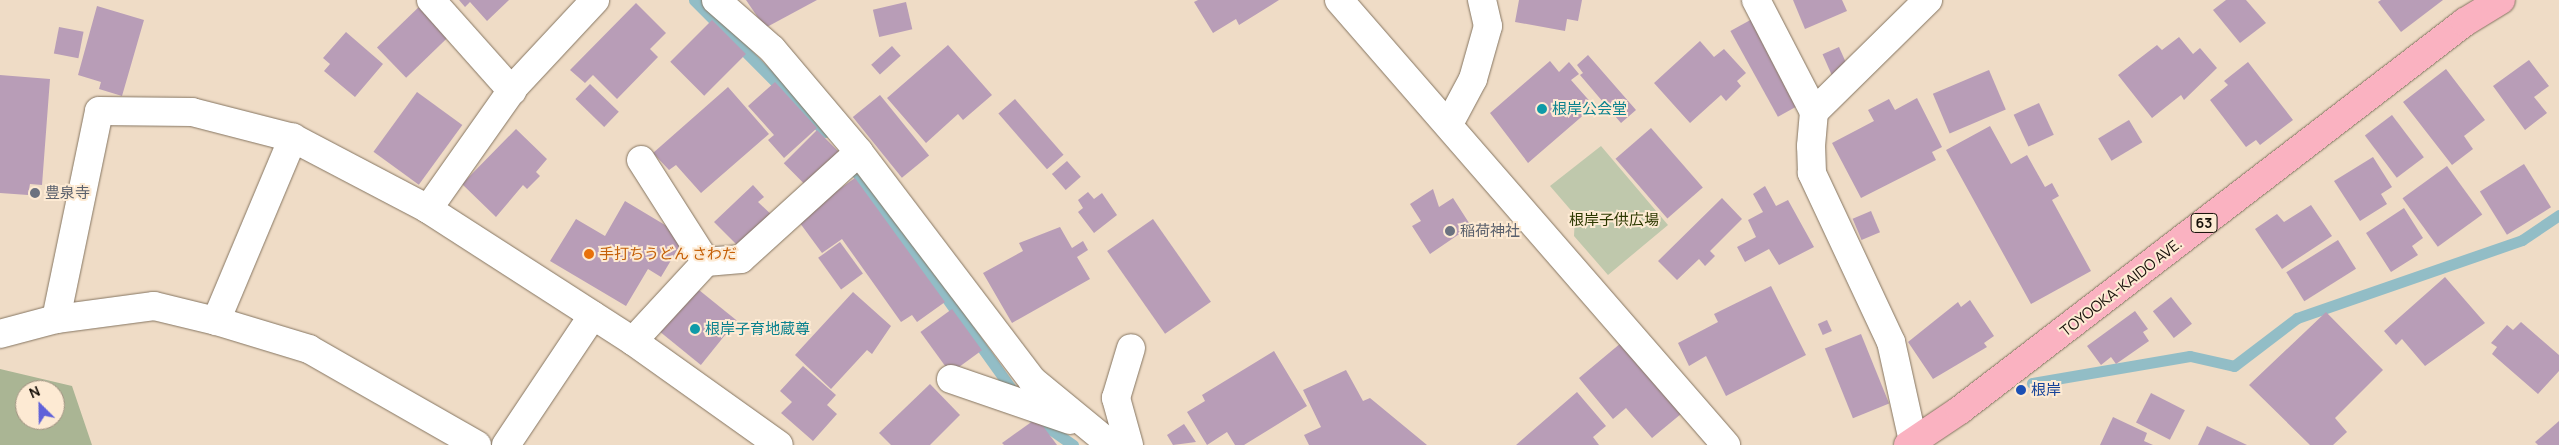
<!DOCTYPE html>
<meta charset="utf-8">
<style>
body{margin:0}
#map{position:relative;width:2559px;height:445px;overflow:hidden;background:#efdcc6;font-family:Manrope,"Noto Sans JP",sans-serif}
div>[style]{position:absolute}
.green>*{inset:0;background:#bfc8ac}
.forest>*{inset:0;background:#aab594}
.stream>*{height:11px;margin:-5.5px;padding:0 5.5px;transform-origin:5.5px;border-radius:5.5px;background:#92bdc6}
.building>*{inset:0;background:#b89db7;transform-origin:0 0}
.roads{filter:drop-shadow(0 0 1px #857561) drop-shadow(0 0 1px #857561)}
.minor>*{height:28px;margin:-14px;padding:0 14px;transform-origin:14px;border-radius:14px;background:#fff}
.major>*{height:28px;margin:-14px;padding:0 14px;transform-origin:14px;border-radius:14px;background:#fab2c1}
.dots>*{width:14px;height:14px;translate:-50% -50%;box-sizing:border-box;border:2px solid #fdead3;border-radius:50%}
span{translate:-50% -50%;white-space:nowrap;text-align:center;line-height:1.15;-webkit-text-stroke:4px #fdead3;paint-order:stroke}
.shield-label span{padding:1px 4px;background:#fdead3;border:1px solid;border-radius:4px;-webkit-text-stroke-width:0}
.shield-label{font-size:14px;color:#140e07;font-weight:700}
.culture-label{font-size:15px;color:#0d838f}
.left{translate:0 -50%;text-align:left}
.worship-label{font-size:15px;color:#5b616d}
.park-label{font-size:15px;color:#2c3800}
.food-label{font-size:15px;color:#c56008}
.street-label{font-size:15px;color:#140e07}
.transit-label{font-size:15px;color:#164399}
.north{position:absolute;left:15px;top:380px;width:50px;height:50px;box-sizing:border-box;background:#fdead3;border:1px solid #a09281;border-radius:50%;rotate:337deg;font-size:14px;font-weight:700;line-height:20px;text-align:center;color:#140e07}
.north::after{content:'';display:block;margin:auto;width:18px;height:22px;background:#5f61d9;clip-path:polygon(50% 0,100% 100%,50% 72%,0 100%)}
</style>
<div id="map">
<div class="green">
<i style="clip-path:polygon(1601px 146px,1668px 225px,1608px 275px,1574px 236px,1575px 215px,1550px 186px)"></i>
</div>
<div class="forest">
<i style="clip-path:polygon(evenodd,0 369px,72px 386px,92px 445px,0 445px,0 369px,25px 390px,55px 390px,55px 420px,25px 420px,25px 390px)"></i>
</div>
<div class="stream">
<i style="left:694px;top:0;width:186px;rotate:45.2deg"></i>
<i style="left:849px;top:162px;width:289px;rotate:54.4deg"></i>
<i style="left:2032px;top:383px;width:160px;rotate:-9.7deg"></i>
<i style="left:2190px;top:356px;width:45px;rotate:12.8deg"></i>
<i style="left:2234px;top:366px;width:79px;rotate:-37.3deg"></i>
<i style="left:2297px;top:318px;width:238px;rotate:-19.1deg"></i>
<i style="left:2522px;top:240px;width:45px;rotate:-34deg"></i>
<i style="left:1033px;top:417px;width:49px;rotate:35deg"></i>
</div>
<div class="building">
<i style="clip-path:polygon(459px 0,509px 0,487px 21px,470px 2px,465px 7px)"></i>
<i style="clip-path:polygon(746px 0,817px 0,765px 28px)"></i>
<i style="clip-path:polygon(1198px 0,1279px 0,1239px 25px,1236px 19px,1213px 33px,1194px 2px)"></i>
<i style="clip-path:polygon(1519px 0,1582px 0,1578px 21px,1567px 19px,1565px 31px,1515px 22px)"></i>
<i style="clip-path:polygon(1793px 0,1842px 0,1847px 11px,1805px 29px)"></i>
<i style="clip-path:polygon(2226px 0,2246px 0,2266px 23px,2240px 43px,2213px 10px)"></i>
<i style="clip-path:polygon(2381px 0,2443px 0,2401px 32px,2378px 2px)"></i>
<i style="left:906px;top:2px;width:28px;height:34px;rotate:77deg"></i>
<i style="left:423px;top:3px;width:42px;height:64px;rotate:46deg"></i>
<i style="clip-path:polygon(636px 3px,666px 33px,650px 49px,658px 57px,617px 99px,593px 75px,585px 83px,570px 70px)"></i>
<i style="clip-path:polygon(97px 6px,144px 20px,122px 96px,99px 89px,101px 82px,78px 75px)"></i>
<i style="left:1754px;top:18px;width:98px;height:27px;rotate:61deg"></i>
<i style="left:712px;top:20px;width:48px;height:59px;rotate:45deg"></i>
<i style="left:59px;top:27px;width:25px;height:27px;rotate:11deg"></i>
<i style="clip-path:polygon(346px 32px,383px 64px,355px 97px,324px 71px,330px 64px,323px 58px)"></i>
<i style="clip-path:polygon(2179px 37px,2193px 54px,2200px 48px,2217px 68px,2184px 100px,2181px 95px,2152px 118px,2118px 75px,2157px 45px,2162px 50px)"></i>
<i style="clip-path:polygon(1700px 41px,1714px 57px,1724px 49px,1746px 73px,1737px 81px,1741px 86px,1726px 101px,1721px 95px,1690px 123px,1654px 83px)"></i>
<i style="clip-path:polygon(948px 45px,992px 95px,963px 120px,958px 114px,926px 143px,887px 98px)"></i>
<i style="left:892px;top:46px;width:13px;height:28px;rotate:48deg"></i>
<i style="left:1839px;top:47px;width:24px;height:18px;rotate:66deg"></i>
<i style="clip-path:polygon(1588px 55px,1636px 110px,1621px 123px,1580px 75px,1583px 73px,1577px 65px)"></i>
<i style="clip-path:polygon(2529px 60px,2549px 86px,2534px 97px,2547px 113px,2525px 130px,2493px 86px)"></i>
<i style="clip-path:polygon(1550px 61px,1559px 72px,1569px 62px,1579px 74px,1571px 80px,1594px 106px,1528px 163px,1490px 113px)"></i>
<i style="clip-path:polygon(2248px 62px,2293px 120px,2260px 145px,2256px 140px,2246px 147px,2210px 100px,2228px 85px,2224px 81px)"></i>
<i style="clip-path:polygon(2446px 69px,2485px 120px,2464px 136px,2473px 149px,2452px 165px,2403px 102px)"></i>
<i style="left:1989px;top:70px;width:43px;height:61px;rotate:67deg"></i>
<i style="clip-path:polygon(0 75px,50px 79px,42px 185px,30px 184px,28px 195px,0 193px)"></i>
<i style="clip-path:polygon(775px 82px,817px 128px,784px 158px,768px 140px,774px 135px,748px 106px)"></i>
<i style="left:590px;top:84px;width:40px;height:21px;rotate:44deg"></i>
<i style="clip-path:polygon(728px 87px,769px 134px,701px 193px,676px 165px,669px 170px,653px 153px)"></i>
<i style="left:417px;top:92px;width:56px;height:74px;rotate:36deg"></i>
<i style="left:880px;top:95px;width:78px;height:35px;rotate:51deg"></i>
<i style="clip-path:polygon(1917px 98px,1942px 147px,1932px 152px,1936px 160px,1861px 198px,1832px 143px,1874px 121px,1868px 110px,1889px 99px,1895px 110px)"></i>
<i style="left:1015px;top:99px;width:74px;height:22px;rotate:49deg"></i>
<i style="left:2039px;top:103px;width:35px;height:28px;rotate:65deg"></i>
<i style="left:2392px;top:115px;width:53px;height:34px;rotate:53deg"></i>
<i style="left:2129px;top:120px;width:26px;height:36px;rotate:59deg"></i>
<i style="clip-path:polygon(1990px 126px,2011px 164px,2027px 155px,2045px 187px,2052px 183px,2059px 196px,2052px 200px,2091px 271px,2031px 304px,1946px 150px)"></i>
<i style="left:1651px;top:128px;width:79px;height:47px;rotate:49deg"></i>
<i style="clip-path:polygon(516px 129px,547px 159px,536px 172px,540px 176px,527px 189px,523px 185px,496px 217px,462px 184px)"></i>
<i style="left:817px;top:130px;width:37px;height:47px;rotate:45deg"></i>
<i style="clip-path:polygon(2373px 157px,2392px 187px,2381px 194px,2387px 204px,2360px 221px,2334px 181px)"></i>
<i style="left:1067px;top:161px;width:21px;height:20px;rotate:49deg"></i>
<i style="left:2524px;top:164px;width:51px;height:52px;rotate:58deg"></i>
<i style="left:2447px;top:166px;width:60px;height:55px;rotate:54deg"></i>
<i style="clip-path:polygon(855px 178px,945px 302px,917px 322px,912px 315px,901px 322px,842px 239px,822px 253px,797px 219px)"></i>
<i style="clip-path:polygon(753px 185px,764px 197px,758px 202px,775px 218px,742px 250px,714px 222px)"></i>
<i style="clip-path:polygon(1765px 186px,1776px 206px,1788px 200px,1814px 247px,1779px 265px,1769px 249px,1745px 262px,1737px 247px,1756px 237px,1748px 220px,1763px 212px,1753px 194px)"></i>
<i style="clip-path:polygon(1433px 189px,1439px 207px,1453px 198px,1471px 226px,1430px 254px,1412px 226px,1421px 221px,1410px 204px)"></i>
<i style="clip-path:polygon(1088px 192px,1094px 199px,1102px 193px,1117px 215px,1094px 233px,1078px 212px,1083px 208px,1078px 200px)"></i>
<i style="clip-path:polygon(1722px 198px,1742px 219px,1710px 251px,1715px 256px,1705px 266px,1699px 259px,1677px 280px,1658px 261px)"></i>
<i style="clip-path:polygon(625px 201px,685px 237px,661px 277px,648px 269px,626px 306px,550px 261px,576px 219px,605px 236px)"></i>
<i style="clip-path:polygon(2311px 205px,2332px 236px,2282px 269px,2255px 229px,2277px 214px,2284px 222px)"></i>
<i style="clip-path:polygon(2404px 208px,2423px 238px,2412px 246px,2418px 255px,2391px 272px,2366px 233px)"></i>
<i style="left:1871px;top:211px;width:23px;height:20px;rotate:67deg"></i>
<i style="left:1153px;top:219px;width:101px;height:56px;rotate:55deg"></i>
<i style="clip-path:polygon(1060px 227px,1072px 248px,1083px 241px,1088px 250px,1077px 257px,1090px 279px,1012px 323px,983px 273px,1023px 251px,1019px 243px)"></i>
<i style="left:2338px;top:240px;width:34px;height:61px;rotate:58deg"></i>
<i style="left:840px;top:242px;width:39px;height:27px;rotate:54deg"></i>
<i style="clip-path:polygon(2445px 277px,2485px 323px,2425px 366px,2402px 339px,2396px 345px,2384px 331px)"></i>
<i style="left:694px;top:286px;width:55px;height:57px;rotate:39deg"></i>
<i style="clip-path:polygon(1771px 286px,1806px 355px,1726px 396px,1706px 356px,1689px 366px,1678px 343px,1718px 322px,1714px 314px)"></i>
<i style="clip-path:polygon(853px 292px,891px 326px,872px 354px,867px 350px,831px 389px,795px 355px)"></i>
<i style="left:2171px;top:297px;width:34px;height:23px;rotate:52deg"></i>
<i style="clip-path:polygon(1970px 300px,1994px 336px,1984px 343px,1987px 347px,1933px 379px,1908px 342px,1958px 302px,1961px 307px)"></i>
<i style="left:952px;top:309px;width:51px;height:39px;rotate:54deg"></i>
<i style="clip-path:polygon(2135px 311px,2148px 329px,2143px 332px,2149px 341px,2116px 364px,2111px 357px,2101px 365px,2087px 346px)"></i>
<i style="clip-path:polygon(2326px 312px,2383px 370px,2335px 418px,2347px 432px,2333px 445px,2310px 445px,2249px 385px)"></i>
<i style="left:1827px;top:320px;width:12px;height:10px;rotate:66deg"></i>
<i style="clip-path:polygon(2521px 322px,2559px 355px,2559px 371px,2538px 394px,2492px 354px,2497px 347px,2491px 343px,2507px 325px,2513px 330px)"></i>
<i style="left:1861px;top:334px;width:75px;height:39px;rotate:68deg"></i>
<i style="clip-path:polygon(1627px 338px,1687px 409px,1652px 438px,1626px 408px,1613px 419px,1579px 378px)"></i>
<i style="clip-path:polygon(1274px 351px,1307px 406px,1244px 445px,1235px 445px,1227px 432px,1207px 445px,1187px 412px,1205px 401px,1202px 395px)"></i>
<i style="clip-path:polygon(803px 366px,836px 395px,827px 405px,837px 414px,813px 441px,781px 413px,792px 402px,780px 391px)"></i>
<i style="clip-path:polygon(1346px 370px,1363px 401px,1370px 398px,1427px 445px,1309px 445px,1304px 435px,1321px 427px,1303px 390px)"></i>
<i style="clip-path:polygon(930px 384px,960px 415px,930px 445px,891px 445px,879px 433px)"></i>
<i style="clip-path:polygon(1577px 392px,1606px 426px,1593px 437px,1599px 445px,1516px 445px)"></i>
<i style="left:2151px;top:393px;width:38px;height:33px;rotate:27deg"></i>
<i style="clip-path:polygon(2113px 417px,2147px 433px,2144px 441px,2153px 445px,2100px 445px)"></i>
<i style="clip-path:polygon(1037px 418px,1057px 445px,1004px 445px,1002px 443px)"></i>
<i style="clip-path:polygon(2559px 421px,2559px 445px,2538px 445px,2535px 442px)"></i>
<i style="clip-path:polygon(1184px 424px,1196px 442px,1173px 445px,1167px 435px)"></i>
<i style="clip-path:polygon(2207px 426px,2247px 445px,2198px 445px)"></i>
</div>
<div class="roads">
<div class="minor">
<i style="left:431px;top:0;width:122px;rotate:48.3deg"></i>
<i style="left:716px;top:0;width:74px;rotate:41.2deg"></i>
<i style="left:772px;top:49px;width:135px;rotate:49.8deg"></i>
<i style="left:859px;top:152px;width:286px;rotate:52.8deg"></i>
<i style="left:1032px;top:380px;width:102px;rotate:39.4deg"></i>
<i style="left:1339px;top:0;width:590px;rotate:48.99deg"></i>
<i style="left:1756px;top:0;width:126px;rotate:62.6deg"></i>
<i style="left:1449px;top:124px;width:51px;rotate:-61.9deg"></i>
<i style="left:1473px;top:79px;width:55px;rotate:-74.2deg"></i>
<i style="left:1488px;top:26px;width:27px;rotate:-103deg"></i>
<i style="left:641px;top:160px;width:121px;rotate:57.5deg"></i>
<i style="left:428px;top:209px;width:149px;rotate:-54.8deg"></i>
<i style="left:514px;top:87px;width:119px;rotate:-47deg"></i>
<i style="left:216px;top:321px;width:199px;rotate:-67.2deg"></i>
<i style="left:0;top:334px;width:58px;rotate:-15deg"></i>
<i style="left:633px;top:341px;width:108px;rotate:-47.3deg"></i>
<i style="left:706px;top:262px;width:35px;rotate:-5deg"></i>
<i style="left:741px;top:259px;width:159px;rotate:-42.2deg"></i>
<i style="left:951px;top:379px;width:126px;rotate:19deg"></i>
<i style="left:1913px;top:441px;width:101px;rotate:-102.5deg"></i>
<i style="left:1891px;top:342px;width:187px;rotate:-115.1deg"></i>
<i style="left:1812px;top:173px;width:27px;rotate:-92deg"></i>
<i style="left:1811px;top:146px;width:34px;rotate:-85deg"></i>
<i style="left:1814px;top:112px;width:160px;rotate:-44.5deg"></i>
<i style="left:477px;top:445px;width:193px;rotate:-150.3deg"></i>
<i style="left:309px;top:349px;width:97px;rotate:-163.2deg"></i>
<i style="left:216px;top:321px;width:64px;rotate:-166.4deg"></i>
<i style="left:154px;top:306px;width:99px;rotate:172.4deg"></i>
<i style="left:56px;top:319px;width:212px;rotate:-78.3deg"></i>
<i style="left:99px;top:111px;width:93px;rotate:0.6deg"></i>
<i style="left:192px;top:112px;width:104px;rotate:14.4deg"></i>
<i style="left:293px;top:138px;width:153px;rotate:27.7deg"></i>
<i style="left:428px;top:209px;width:244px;rotate:32.8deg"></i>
<i style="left:633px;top:341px;width:179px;rotate:35.5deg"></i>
<i style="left:506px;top:445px;width:156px;rotate:-56.2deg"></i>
<i style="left:1129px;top:445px;width:49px;rotate:-105.5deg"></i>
<i style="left:1116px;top:398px;width:52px;rotate:-73.3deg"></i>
</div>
<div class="major">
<i style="left:1908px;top:445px;width:63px;rotate:-33.9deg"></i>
<i style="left:1960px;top:410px;width:637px;rotate:-37.54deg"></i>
<i style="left:2465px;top:22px;width:42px;rotate:-31.4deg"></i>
</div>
</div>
<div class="dots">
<i style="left:1542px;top:109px;background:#0f9aa8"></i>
<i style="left:35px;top:193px;background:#6b7280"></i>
<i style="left:1450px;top:231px;background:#6b7280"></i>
<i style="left:589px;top:254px;background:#e8710a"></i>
<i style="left:695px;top:329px;background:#0f9aa8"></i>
<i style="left:2021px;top:390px;background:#1a4fb4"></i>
</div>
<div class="shield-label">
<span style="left:2204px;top:223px">63</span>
</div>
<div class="culture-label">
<span class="left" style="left:1552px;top:109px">根岸公会堂</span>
<span class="left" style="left:705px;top:329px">根岸子育地蔵尊</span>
</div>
<div class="worship-label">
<span class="left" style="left:45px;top:193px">豊泉寺</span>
<span class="left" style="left:1460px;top:231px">稲荷神社</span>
</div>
<div class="park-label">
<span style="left:1614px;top:220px">根岸子供広場</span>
</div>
<div class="food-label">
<span class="left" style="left:599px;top:254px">手打ちうどん さわだ</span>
</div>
<div class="street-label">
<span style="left:2121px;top:287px;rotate:-38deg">TOYOOKA-KAIDO AVE.</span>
</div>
<div class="transit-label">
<span class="left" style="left:2031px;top:390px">根岸</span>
</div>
<div class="north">N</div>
</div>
